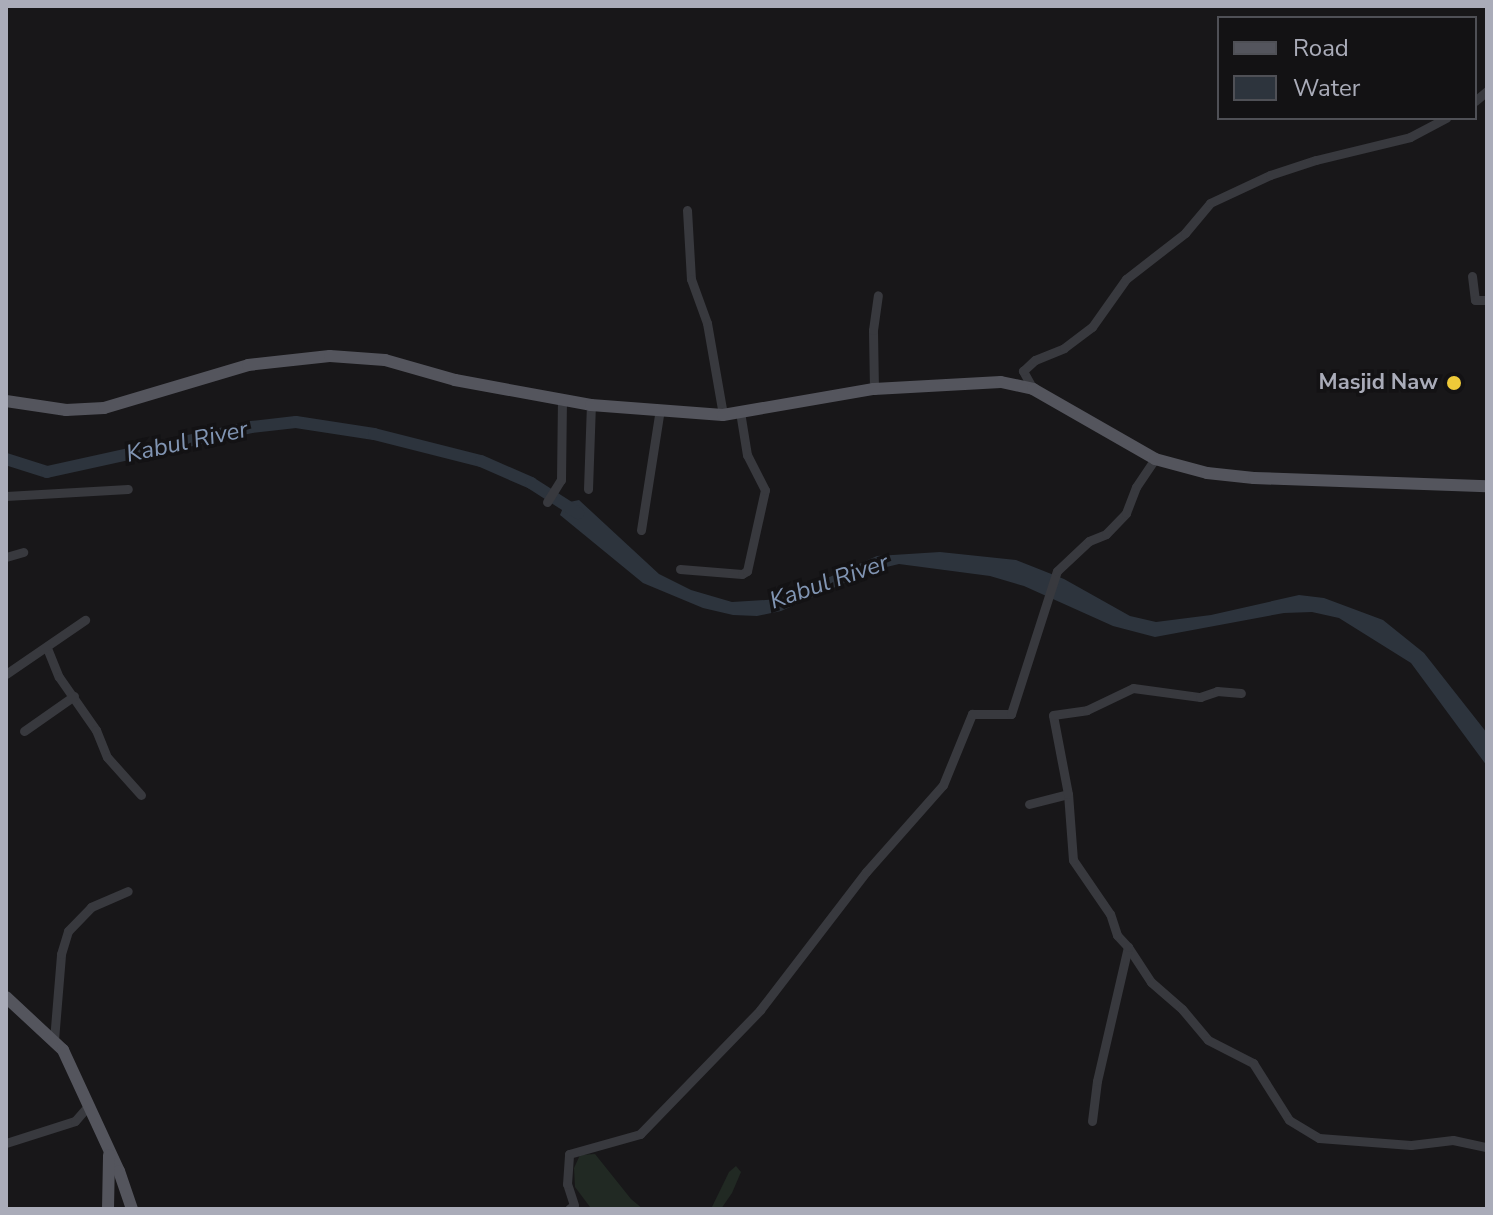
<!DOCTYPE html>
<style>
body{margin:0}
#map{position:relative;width:1493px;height:1215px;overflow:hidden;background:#181719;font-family:"Nunito Sans",sans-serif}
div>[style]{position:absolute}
.green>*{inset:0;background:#212923}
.water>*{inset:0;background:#2d343d}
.river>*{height:12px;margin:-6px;padding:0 6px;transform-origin:6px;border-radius:6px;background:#2d343d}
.minor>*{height:9px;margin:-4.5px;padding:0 4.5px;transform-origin:4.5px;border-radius:4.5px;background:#38393e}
.major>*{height:12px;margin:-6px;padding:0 6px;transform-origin:6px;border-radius:6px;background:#54555d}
.dots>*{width:22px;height:22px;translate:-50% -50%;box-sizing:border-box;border:4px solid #131214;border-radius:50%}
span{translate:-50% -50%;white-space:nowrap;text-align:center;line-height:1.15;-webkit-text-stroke:7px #131214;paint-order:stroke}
.poi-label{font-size:22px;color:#aaacb9;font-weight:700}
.right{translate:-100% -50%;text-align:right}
.water-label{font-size:24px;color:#8195b3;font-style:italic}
.frame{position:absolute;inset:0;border:8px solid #aaacb9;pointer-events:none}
.legend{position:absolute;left:1217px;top:16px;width:260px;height:104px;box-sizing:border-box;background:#131214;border:2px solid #4f5056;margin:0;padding:10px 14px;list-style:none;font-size:24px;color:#aaacb9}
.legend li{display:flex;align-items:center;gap:16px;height:40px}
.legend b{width:40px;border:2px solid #4f5056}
</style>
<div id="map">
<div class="green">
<i style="clip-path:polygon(595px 1154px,631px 1199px,643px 1209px,590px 1207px,575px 1187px,574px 1168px,580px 1155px)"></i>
<i style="clip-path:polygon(736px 1166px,741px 1172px,732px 1193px,721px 1209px,711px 1209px,729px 1172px)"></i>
</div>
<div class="water">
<i style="clip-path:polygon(579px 500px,659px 574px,691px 590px,732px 602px,780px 599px,877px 556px,940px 552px,1016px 560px,1064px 579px,1130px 616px,1156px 622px,1211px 615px,1299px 595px,1324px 598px,1383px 620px,1424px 653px,1487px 733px,1487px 766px,1411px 663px,1339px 618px,1312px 612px,1284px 613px,1155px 637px,1113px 626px,1024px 586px,990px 576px,899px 564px,874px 570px,781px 611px,757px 616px,733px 615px,703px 608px,643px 583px,560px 515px,565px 503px)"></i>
</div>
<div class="river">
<i style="left:6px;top:459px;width:43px;rotate:17.6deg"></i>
<i style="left:47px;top:472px;width:209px;rotate:-12.4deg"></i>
<i style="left:251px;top:427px;width:45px;rotate:-6.3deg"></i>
<i style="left:296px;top:422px;width:79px;rotate:8.7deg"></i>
<i style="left:374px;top:434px;width:110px;rotate:14.2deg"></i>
<i style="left:481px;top:461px;width:55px;rotate:23.7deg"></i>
<i style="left:531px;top:483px;width:56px;rotate:32.6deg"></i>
</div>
<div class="minor">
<i style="left:1475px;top:101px;width:16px;rotate:-40deg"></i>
<i style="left:687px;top:210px;width:69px;rotate:86.7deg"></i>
<i style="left:691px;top:279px;width:47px;rotate:70deg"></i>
<i style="left:707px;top:323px;width:93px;rotate:80.1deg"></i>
<i style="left:1472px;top:276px;width:24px;rotate:83deg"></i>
<i style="left:1475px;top:300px;width:12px"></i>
<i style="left:874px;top:389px;width:59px;rotate:-91deg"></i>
<i style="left:873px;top:330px;width:35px;rotate:-82deg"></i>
<i style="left:1033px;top:389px;width:21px;rotate:-119deg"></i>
<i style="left:1023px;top:371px;width:16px;rotate:-43deg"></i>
<i style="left:1035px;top:360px;width:31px;rotate:-22deg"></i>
<i style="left:1064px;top:348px;width:35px;rotate:-37deg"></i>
<i style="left:1092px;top:327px;width:59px;rotate:-54.7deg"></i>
<i style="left:1126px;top:279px;width:75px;rotate:-37.9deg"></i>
<i style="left:1185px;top:233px;width:39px;rotate:-50deg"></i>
<i style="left:1210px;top:203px;width:66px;rotate:-25deg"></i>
<i style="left:1270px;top:175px;width:48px;rotate:-18.1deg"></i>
<i style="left:1316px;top:160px;width:97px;rotate:-13.7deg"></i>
<i style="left:1410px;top:137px;width:41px;rotate:-27.8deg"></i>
<i style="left:588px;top:489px;width:84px;rotate:-88deg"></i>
<i style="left:6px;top:496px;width:122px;rotate:-3.3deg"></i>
<i style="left:547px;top:502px;width:26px;rotate:-58deg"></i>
<i style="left:561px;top:480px;width:80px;rotate:-89.3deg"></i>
<i style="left:641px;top:530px;width:122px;rotate:-81.1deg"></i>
<i style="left:6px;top:557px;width:18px;rotate:-16deg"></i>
<i style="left:680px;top:569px;width:62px;rotate:4.6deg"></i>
<i style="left:742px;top:574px;width:6px;rotate:-31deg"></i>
<i style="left:747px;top:571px;width:83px;rotate:-77.5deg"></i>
<i style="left:765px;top:490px;width:39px;rotate:-117deg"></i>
<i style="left:747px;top:455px;width:44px;rotate:-99.2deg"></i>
<i style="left:47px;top:648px;width:31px;rotate:68deg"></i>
<i style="left:59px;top:677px;width:65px;rotate:55.1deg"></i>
<i style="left:96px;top:730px;width:29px;rotate:68deg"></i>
<i style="left:107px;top:757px;width:51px;rotate:48.2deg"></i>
<i style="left:6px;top:674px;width:96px;rotate:-34.4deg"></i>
<i style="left:24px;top:731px;width:61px;rotate:-35deg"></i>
<i style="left:1029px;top:804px;width:40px;rotate:-14.4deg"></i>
<i style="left:1128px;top:947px;width:42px;rotate:56.7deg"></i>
<i style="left:1151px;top:982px;width:41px;rotate:41.1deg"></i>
<i style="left:1182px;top:1009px;width:40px;rotate:50deg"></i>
<i style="left:1208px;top:1040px;width:51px;rotate:27.1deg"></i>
<i style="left:1253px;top:1063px;width:67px;rotate:57.7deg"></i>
<i style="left:1289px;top:1120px;width:35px;rotate:31deg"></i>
<i style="left:1319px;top:1138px;width:92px;rotate:4.4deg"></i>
<i style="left:1411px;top:1145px;width:42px;rotate:-6.8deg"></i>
<i style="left:1453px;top:1140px;width:35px;rotate:12deg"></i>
<i style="left:54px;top:1040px;width:86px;rotate:-85.3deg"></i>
<i style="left:61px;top:954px;width:24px;rotate:-73deg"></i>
<i style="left:68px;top:931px;width:33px;rotate:-46deg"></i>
<i style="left:91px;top:907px;width:40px;rotate:-23.4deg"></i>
<i style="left:1092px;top:1121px;width:40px;rotate:-82.9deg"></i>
<i style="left:1097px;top:1081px;width:138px;rotate:-77deg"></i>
<i style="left:1128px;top:947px;width:16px;rotate:-133deg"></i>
<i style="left:1117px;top:935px;width:22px;rotate:-108deg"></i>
<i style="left:1110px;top:914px;width:65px;rotate:-124.4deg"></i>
<i style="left:1073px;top:860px;width:66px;rotate:-94.3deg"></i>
<i style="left:1068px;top:794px;width:80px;rotate:-100.8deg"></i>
<i style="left:1053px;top:715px;width:34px;rotate:-8deg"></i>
<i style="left:1087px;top:710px;width:51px;rotate:-25.6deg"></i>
<i style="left:1133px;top:688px;width:68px;rotate:7.7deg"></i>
<i style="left:1200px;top:697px;width:18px;rotate:-19deg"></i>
<i style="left:1217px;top:691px;width:24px;rotate:5deg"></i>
<i style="left:6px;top:1143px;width:72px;rotate:-17.7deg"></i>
<i style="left:75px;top:1121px;width:20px;rotate:-49deg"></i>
<i style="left:569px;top:1209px;width:6px;rotate:-39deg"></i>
<i style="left:574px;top:1205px;width:22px;rotate:-108deg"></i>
<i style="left:567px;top:1184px;width:30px;rotate:-86deg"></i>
<i style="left:569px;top:1154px;width:74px;rotate:-15.7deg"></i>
<i style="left:640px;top:1134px;width:173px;rotate:-45.9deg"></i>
<i style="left:760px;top:1010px;width:174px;rotate:-52.5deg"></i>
<i style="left:866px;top:872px;width:116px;rotate:-48.5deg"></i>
<i style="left:943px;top:785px;width:77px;rotate:-67.8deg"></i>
<i style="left:972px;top:714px;width:39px"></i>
<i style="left:1011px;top:714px;width:150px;rotate:-72.2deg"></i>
<i style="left:1057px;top:571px;width:44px;rotate:-43.2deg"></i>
<i style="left:1089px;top:541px;width:18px;rotate:-22deg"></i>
<i style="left:1106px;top:534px;width:29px;rotate:-46deg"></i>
<i style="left:1126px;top:513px;width:28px;rotate:-69deg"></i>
<i style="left:1136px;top:487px;width:34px;rotate:-56deg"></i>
</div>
<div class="major">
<i style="left:6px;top:401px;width:61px;rotate:8.5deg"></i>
<i style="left:66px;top:410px;width:38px;rotate:-3deg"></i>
<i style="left:104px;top:408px;width:150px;rotate:-16.6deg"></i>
<i style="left:248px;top:365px;width:82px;rotate:-6.3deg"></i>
<i style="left:330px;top:356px;width:55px;rotate:4.2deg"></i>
<i style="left:385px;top:360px;width:73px;rotate:15.9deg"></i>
<i style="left:455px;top:380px;width:138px;rotate:10.4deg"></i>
<i style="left:591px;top:405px;width:132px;rotate:4.3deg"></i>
<i style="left:723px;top:415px;width:153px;rotate:-9.8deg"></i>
<i style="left:874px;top:389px;width:127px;rotate:-3.2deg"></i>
<i style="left:1001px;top:382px;width:33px;rotate:12deg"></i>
<i style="left:1033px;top:389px;width:141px;rotate:29.8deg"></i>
<i style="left:1155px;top:459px;width:54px;rotate:15.1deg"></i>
<i style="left:1207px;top:473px;width:47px;rotate:6.1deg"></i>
<i style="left:1254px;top:478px;width:233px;rotate:2deg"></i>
<i style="left:6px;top:997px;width:78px;rotate:42.9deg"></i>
<i style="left:63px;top:1050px;width:133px;rotate:65.2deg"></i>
<i style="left:119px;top:1171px;width:40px;rotate:71.1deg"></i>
<i style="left:108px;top:1209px;width:54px;rotate:-88.9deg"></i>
</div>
<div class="dots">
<i style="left:1454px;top:383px;background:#efca39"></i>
</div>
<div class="poi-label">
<span class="right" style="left:1438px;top:383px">Masjid Naw</span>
</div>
<div class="water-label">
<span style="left:187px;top:442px;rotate:-12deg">Kabul River</span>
<span style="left:829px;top:582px;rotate:-19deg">Kabul River</span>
</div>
<div class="frame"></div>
<ul class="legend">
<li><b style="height:10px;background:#54555d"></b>Road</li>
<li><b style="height:22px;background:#2d343d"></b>Water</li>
</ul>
</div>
